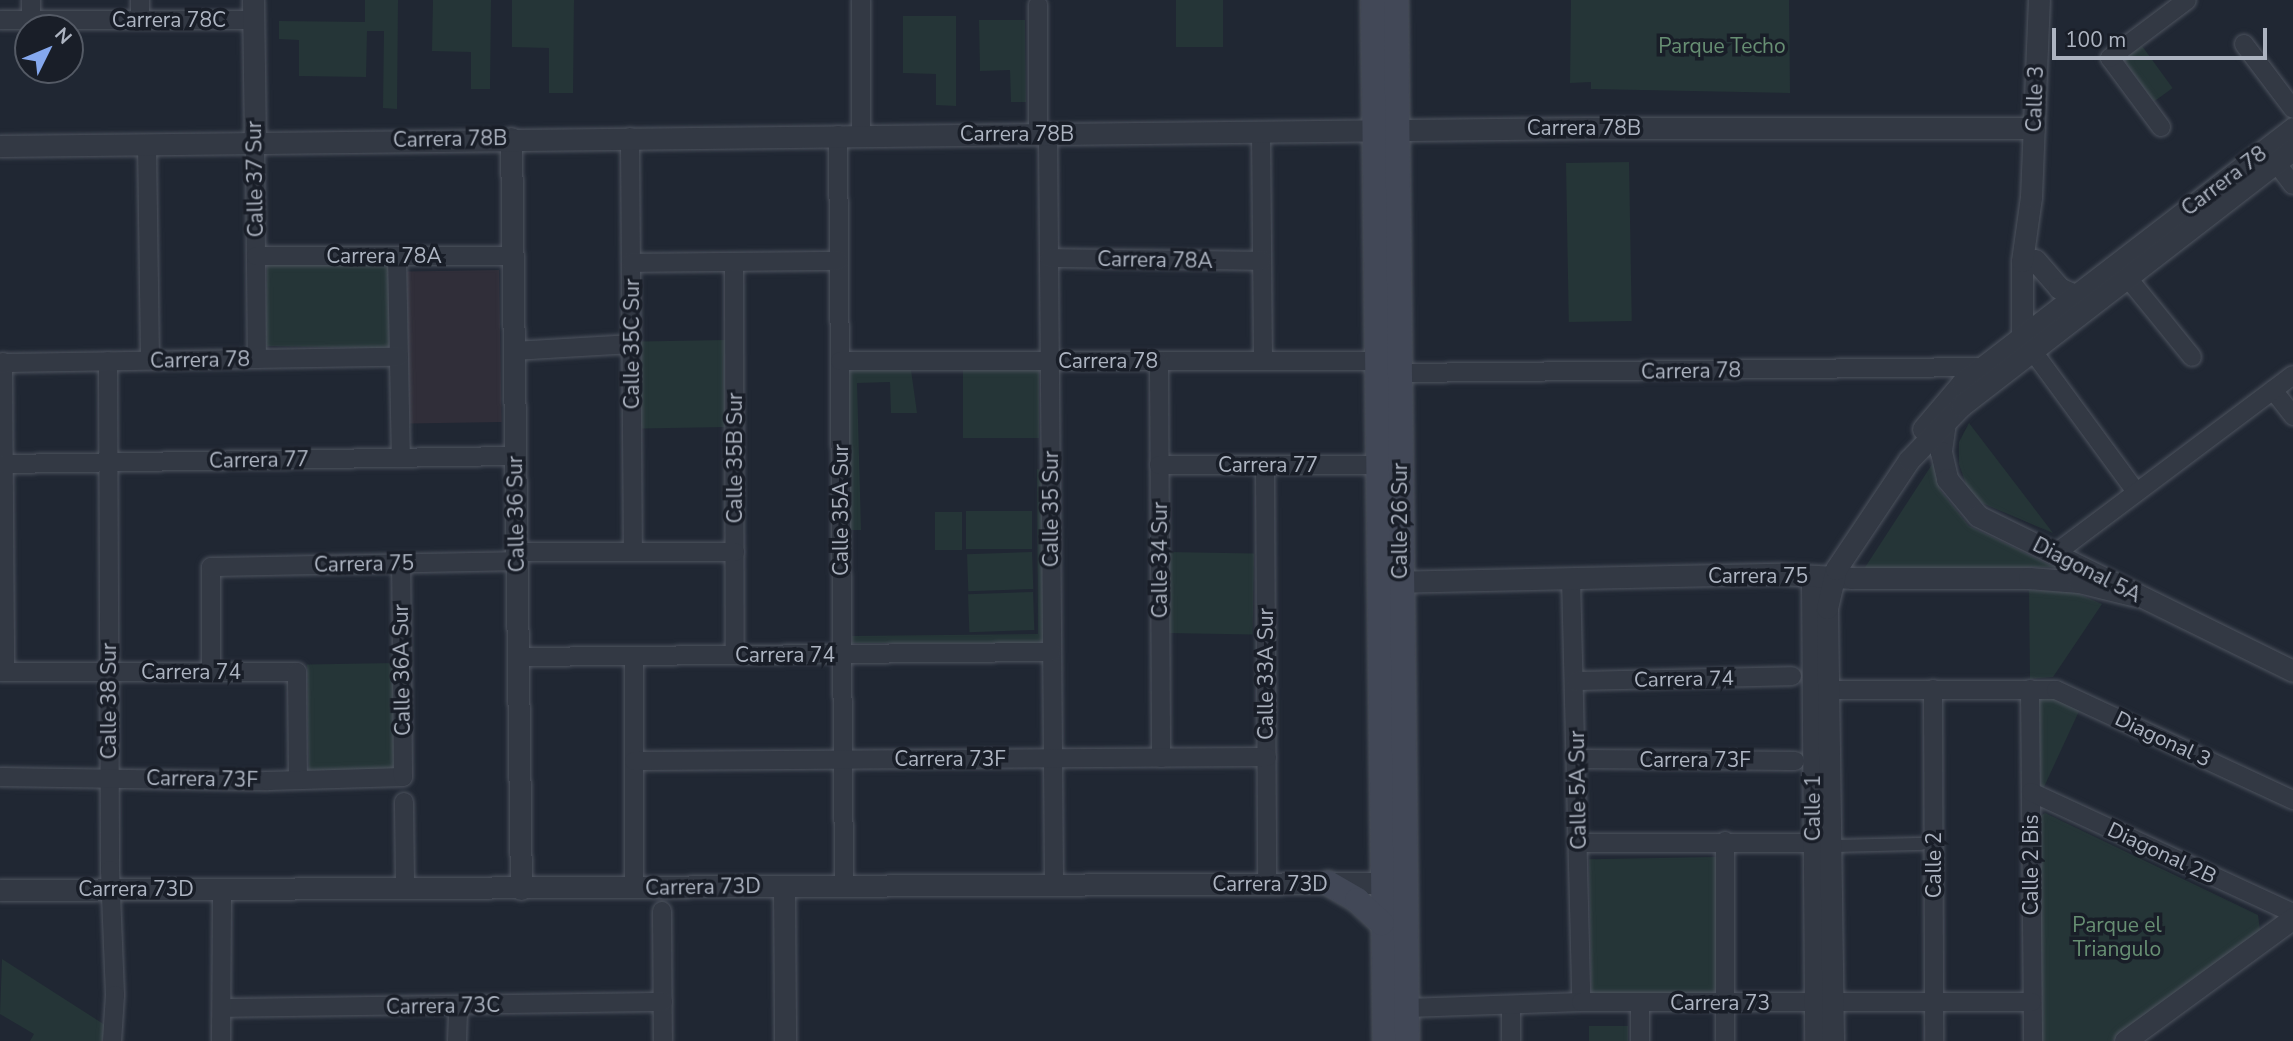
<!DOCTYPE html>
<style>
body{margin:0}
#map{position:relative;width:2293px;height:1041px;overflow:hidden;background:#202733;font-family:"Nunito Sans",sans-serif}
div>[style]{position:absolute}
.medical>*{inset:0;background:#302e39;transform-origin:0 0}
.green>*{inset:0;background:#253537;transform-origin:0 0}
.roads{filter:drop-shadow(0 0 2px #4e545f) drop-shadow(0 0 2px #4e545f)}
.pedestrian>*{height:12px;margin:-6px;padding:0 6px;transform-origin:6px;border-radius:6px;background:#333944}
.minor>*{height:18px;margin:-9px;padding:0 9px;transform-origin:9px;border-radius:9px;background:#333944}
.tertiary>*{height:21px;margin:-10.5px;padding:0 10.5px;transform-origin:10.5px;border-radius:10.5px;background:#333944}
.secondary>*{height:24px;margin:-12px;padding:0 12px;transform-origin:12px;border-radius:12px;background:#424857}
span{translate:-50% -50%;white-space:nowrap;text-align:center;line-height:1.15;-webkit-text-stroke:7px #191e28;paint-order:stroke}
.street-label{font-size:21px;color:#adb4c1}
.park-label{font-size:21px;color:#678f73}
.north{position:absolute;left:14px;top:14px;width:70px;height:70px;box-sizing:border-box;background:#191e28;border:2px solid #545a65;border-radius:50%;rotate:47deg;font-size:19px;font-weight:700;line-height:28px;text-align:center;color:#adb4c1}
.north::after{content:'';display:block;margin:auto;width:24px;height:32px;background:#85a8ee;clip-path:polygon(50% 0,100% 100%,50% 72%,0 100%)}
.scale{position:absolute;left:2052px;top:28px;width:215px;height:32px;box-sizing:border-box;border:4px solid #adb4c1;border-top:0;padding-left:9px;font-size:21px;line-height:24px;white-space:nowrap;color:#adb4c1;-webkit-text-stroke:5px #191e28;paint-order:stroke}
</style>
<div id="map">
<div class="medical">
<i style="left:499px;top:270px;width:152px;height:92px;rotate:89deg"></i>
</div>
<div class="green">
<i style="clip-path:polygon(365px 0,398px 0,397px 109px,383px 108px,384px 31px,367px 31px,366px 77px,299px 76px,299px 40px,279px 39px,279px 21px,365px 22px)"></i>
<i style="clip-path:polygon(433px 0,491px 0,490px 89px,471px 89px,471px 52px,432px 51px)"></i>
<i style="clip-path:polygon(512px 0,574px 0,573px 93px,549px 93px,549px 48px,512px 47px)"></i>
<i style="left:1176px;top:0;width:47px;height:47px"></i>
<i style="clip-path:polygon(1571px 0,1789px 0,1790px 93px,1591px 89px,1591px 82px,1570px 83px)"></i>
<i style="clip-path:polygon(903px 16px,956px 16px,956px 106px,936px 105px,936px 74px,903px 73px)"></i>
<i style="clip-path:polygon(979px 20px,1025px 20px,1026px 102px,1011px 102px,1010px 70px,980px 71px)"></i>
<i style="left:2142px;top:46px;width:52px;height:23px;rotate:54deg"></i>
<i style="left:1629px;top:162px;width:159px;height:63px;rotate:89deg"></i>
<i style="left:267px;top:262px;width:125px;height:84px;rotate:1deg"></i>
<i style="left:726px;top:340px;width:87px;height:86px;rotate:89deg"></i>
<i style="clip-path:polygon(849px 370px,911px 370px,917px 413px,891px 413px,890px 382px,857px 383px,861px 530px,850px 530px)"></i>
<i style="left:963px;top:370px;width:76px;height:68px"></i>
<i style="clip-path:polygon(1969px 423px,2053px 533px,1982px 503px,1967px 487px,1959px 464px,1959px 442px)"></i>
<i style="clip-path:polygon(1933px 463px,1940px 490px,1969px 526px,2054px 567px,1864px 569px)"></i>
<i style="clip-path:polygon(1037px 469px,1041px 470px,1043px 643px,852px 643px,852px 636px,1038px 634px)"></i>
<i style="left:1032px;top:511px;width:38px;height:66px;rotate:90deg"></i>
<i style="left:935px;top:512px;width:27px;height:38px"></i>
<i style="left:1032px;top:552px;width:37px;height:65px;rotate:88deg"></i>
<i style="left:1168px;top:552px;width:86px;height:81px;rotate:1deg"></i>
<i style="clip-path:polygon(2029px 590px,2074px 592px,2102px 604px,2053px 677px,2030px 679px)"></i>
<i style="left:1033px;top:592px;width:38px;height:65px;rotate:88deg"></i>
<i style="left:396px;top:663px;width:107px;height:89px;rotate:89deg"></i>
<i style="clip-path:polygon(2052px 696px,2080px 709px,2043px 789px,2034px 786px,2033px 697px)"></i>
<i style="clip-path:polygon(2045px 813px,2258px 915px,2260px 931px,2113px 1041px,2036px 1041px,2038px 818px)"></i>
<i style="left:1716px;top:857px;width:138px;height:127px;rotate:89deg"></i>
<i style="clip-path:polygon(2px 959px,105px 1025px,102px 1041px,30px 1041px,34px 1034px,0 1014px)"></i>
<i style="left:1628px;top:1026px;width:15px;height:39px;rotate:90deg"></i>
</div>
<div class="roads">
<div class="pedestrian">
<i style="left:1831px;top:846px;width:90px;rotate:-1.3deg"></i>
</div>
<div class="minor">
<i style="left:140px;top:0;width:20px;rotate:90deg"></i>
<i style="left:861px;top:0;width:135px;rotate:90deg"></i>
<i style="left:1038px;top:5px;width:129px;rotate:90deg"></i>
<i style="left:0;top:20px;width:253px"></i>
<i style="left:31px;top:20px;width:20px;rotate:-90deg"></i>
<i style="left:2244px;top:44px;width:81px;rotate:53deg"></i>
<i style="left:2161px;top:127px;width:86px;rotate:-126.5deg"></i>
<i style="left:2110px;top:58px;width:96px;rotate:-37deg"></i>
<i style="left:1261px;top:132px;width:229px;rotate:89.5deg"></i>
<i style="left:1048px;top:134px;width:751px;rotate:89.54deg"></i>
<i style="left:838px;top:135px;width:751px;rotate:89.54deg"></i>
<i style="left:630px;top:137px;width:415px;rotate:89.6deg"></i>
<i style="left:147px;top:144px;width:216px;rotate:89.2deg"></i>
<i style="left:255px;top:144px;width:215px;rotate:89.5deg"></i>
<i style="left:2268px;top:152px;width:41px;rotate:52.9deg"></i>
<i style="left:256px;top:256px;width:256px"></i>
<i style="left:397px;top:256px;width:202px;rotate:88.9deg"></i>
<i style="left:1049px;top:258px;width:213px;rotate:0.8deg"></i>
<i style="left:734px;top:262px;width:393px;rotate:89.9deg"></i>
<i style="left:631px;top:263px;width:208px;rotate:-0.6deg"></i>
<i style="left:2127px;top:277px;width:103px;rotate:50.9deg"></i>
<i style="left:2026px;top:342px;width:186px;rotate:53.7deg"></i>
<i style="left:514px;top:351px;width:118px;rotate:-3.4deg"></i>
<i style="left:108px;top:361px;width:509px;rotate:89.77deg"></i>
<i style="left:110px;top:870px;width:125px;rotate:87.7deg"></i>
<i style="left:115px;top:995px;width:46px;rotate:93.7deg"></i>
<i style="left:840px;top:361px;width:536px"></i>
<i style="left:1159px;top:361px;width:397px;rotate:89.7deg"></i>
<i style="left:3px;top:362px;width:310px;rotate:89.6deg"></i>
<i style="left:0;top:363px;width:399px;rotate:-0.9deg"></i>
<i style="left:1400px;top:373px;width:582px;rotate:-0.59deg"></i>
<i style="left:2273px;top:390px;width:33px;rotate:52deg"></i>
<i style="left:4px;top:464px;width:511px;rotate:-0.9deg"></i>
<i style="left:1159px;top:465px;width:218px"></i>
<i style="left:1265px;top:465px;width:419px;rotate:89.7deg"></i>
<i style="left:516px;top:552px;width:219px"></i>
<i style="left:2056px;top:553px;width:296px;rotate:-36.9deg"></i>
<i style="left:1571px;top:578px;width:424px;rotate:88.6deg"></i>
<i style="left:634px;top:656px;width:232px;rotate:90deg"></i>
<i style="left:518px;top:657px;width:534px;rotate:-0.54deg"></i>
<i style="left:0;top:672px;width:297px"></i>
<i style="left:297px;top:672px;width:108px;rotate:89.5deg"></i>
<i style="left:211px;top:672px;width:105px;rotate:-90deg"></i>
<i style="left:211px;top:567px;width:305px;rotate:-1.1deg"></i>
<i style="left:1576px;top:681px;width:216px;rotate:-1.3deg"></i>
<i style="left:1933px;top:689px;width:352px;rotate:89.8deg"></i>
<i style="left:2030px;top:689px;width:352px;rotate:89.5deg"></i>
<i style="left:1829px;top:690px;width:227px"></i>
<i style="left:2056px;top:690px;width:261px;rotate:24.9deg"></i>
<i style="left:1577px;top:759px;width:218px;rotate:0.5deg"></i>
<i style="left:634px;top:761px;width:633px;rotate:-0.36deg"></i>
<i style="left:0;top:777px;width:268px;rotate:0.9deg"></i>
<i style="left:268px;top:781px;width:135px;rotate:-1.7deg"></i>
<i style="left:403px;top:777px;width:214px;rotate:-90.5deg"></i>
<i style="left:2031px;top:792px;width:289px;rotate:24.8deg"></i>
<i style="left:404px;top:802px;width:88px;rotate:89.3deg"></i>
<i style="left:1725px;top:841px;width:200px;rotate:90deg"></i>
<i style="left:1579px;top:843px;width:234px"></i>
<i style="left:662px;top:911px;width:130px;rotate:89.6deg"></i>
<i style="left:1511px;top:1005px;width:36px;rotate:90deg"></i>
<i style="left:223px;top:1008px;width:440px;rotate:-0.8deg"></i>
<i style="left:1407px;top:1008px;width:174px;rotate:-2deg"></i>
<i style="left:1581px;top:1002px;width:451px"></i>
<i style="left:221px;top:1041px;width:151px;rotate:-89.6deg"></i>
<i style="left:457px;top:1041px;width:35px;rotate:-88deg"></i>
<i style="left:1640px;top:1041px;width:37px;rotate:-90deg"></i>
</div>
<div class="tertiary">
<i style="left:253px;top:0;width:144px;rotate:89.2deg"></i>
<i style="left:511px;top:138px;width:751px;rotate:89.24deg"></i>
<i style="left:0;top:146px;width:1593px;rotate:-0.65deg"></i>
<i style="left:1593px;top:128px;width:441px"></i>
<i style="left:2035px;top:260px;width:37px;rotate:49deg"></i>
<i style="left:2059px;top:288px;width:17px;rotate:24deg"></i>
<i style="left:2022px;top:336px;width:75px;rotate:-90deg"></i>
<i style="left:2022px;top:261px;width:65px;rotate:-82deg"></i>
<i style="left:2031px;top:197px;width:197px;rotate:-87.7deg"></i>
<i style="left:1945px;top:422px;width:30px;rotate:98deg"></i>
<i style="left:1941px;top:452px;width:28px;rotate:77deg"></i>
<i style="left:1947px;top:479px;width:48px;rotate:50deg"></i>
<i style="left:1978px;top:516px;width:351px;rotate:26.2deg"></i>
<i style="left:1923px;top:429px;width:60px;rotate:-49.7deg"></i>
<i style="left:1962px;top:383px;width:418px;rotate:-37.6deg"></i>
<i style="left:1812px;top:576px;width:465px;rotate:89.6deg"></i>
<i style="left:1388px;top:582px;width:392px;rotate:-1.2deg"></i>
<i style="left:1780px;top:574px;width:73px;rotate:3.1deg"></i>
<i style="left:1853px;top:578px;width:176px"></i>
<i style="left:2029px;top:578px;width:50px;rotate:4.6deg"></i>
<i style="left:2079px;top:582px;width:59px;rotate:13.8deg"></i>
<i style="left:784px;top:886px;width:155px;rotate:89.6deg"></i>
<i style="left:0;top:890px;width:1398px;rotate:-0.29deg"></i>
<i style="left:1833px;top:1041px;width:433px;rotate:-90.8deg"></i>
<i style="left:1827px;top:608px;width:40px;rotate:-77deg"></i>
<i style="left:1836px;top:569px;width:131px;rotate:-56.2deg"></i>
<i style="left:1909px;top:460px;width:75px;rotate:-46.1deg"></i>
<i style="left:1961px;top:406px;width:420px;rotate:-37.7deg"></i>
<i style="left:2125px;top:1041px;width:208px;rotate:-36.2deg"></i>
</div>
<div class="secondary">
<i style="left:1373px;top:0;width:1041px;rotate:89.34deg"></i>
<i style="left:1396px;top:0;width:1041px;rotate:89.39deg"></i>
<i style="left:1328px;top:883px;width:34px;rotate:30deg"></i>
<i style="left:1357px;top:900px;width:34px;rotate:43deg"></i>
</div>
</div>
<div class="street-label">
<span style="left:169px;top:20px">Carrera 78C</span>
<span style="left:2035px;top:99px;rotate:-88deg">Calle 3</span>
<span style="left:1584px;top:128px">Carrera 78B</span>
<span style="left:1017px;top:134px">Carrera 78B</span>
<span style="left:450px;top:139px;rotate:-1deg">Carrera 78B</span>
<span style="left:255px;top:179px;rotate:-91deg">Calle 37 Sur</span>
<span style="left:2224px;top:181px;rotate:-37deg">Carrera 78</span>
<span style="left:384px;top:256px">Carrera 78A</span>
<span style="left:1155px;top:260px;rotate:1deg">Carrera 78A</span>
<span style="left:632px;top:344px;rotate:-90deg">Calle 35C Sur</span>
<span style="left:200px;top:360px;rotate:-1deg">Carrera 78</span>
<span style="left:1108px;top:361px">Carrera 78</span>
<span style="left:1691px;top:371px;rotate:-1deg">Carrera 78</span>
<span style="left:735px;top:458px;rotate:-90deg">Calle 35B Sur</span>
<span style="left:259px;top:460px;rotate:-1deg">Carrera 77</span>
<span style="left:1268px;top:465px">Carrera 77</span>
<span style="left:1051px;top:509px;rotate:-90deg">Calle 35 Sur</span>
<span style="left:841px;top:510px;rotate:-90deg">Calle 35A Sur</span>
<span style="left:516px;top:514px;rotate:-91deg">Calle 36 Sur</span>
<span style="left:1400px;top:521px;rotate:-90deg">Calle 26 Sur</span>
<span style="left:1160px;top:560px;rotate:-90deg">Calle 34 Sur</span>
<span style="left:364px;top:564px;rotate:-1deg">Carrera 75</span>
<span style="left:2087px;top:570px;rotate:27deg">Diagonal 5A</span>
<span style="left:1758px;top:576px">Carrera 75</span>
<span style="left:785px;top:655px">Carrera 74</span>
<span style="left:402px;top:670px;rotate:-91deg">Calle 36A Sur</span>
<span style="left:191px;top:672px">Carrera 74</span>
<span style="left:1266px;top:674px;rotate:-90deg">Calle 33A Sur</span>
<span style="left:1684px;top:679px;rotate:-1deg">Carrera 74</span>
<span style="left:109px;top:701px;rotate:-90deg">Calle 38 Sur</span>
<span style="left:2163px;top:739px;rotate:25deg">Diagonal 3</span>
<span style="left:950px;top:759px">Carrera 73F</span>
<span style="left:1695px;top:760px">Carrera 73F</span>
<span style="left:202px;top:779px;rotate:1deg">Carrera 73F</span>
<span style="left:1578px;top:790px;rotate:-91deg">Calle 5A Sur</span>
<span style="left:1813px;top:808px;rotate:-90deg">Calle 1</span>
<span style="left:2162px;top:853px;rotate:25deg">Diagonal 2B</span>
<span style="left:1934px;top:865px;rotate:-90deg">Calle 2</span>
<span style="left:2031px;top:865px;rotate:-90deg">Calle 2 Bis</span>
<span style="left:1270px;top:884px">Carrera 73D</span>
<span style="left:703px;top:887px;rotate:-1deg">Carrera 73D</span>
<span style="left:136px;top:889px">Carrera 73D</span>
<span style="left:1720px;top:1003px">Carrera 73</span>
<span style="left:443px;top:1006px;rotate:-1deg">Carrera 73C</span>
</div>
<div class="park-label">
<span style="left:1722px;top:46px">Parque Techo</span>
<span style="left:2117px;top:937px">Parque el<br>Triangulo</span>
</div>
<div class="north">N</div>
<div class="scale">100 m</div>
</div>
